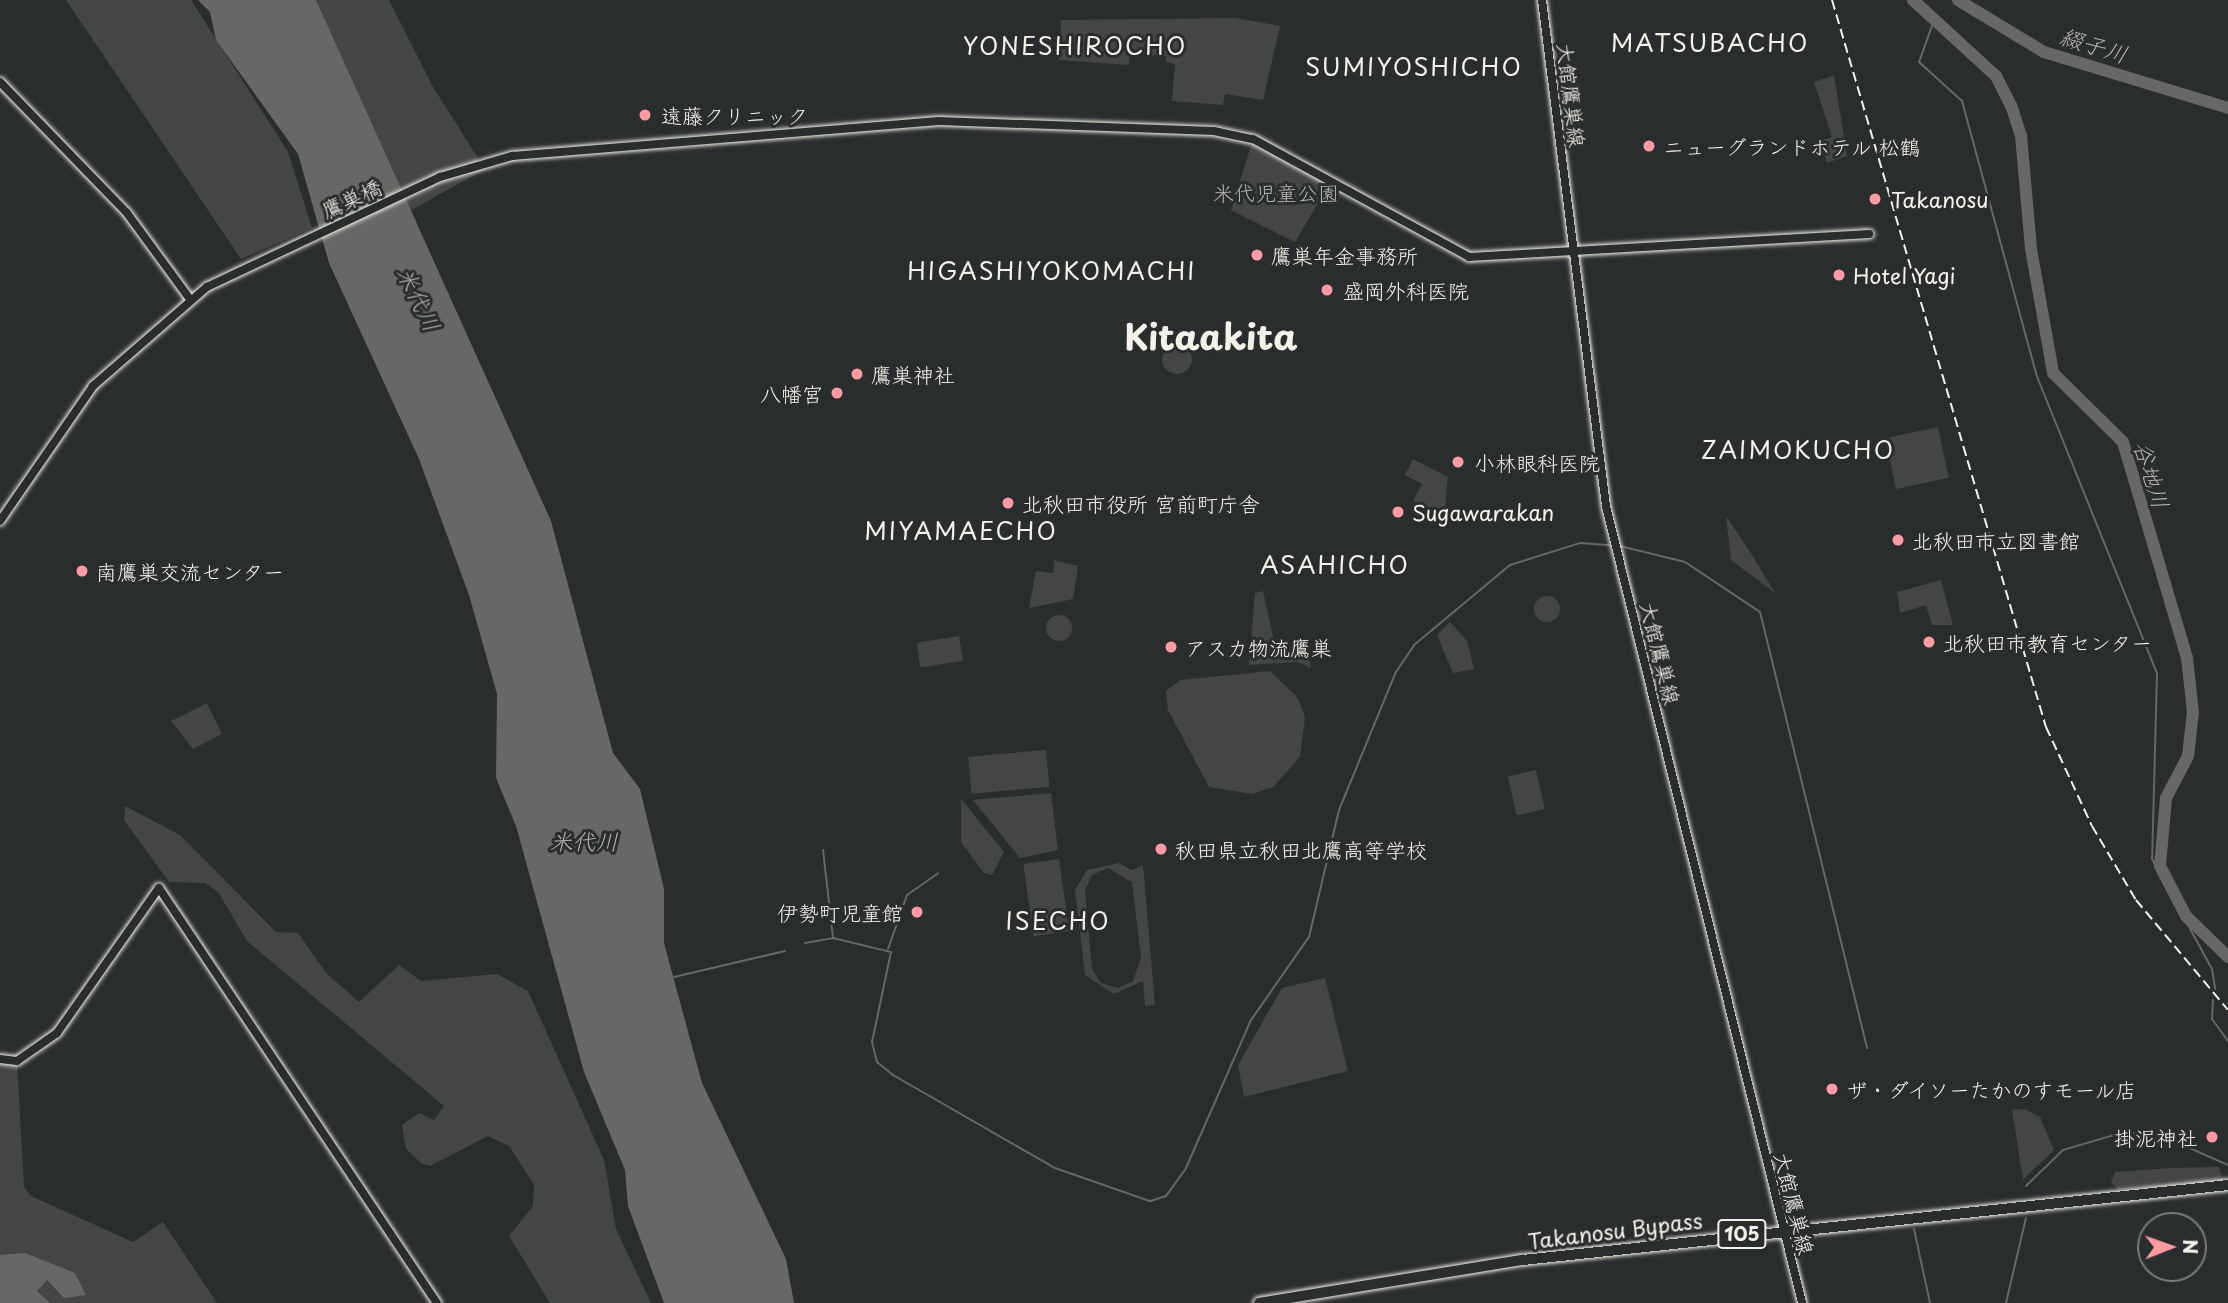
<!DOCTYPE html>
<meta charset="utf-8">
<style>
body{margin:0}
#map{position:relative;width:2228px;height:1303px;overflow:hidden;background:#2a2d2e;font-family:"Playpen Sans","Klee One",sans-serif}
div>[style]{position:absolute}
.green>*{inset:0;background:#444645;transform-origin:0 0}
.round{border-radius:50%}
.water>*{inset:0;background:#676866}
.stream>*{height:2px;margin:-1px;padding:0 1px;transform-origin:1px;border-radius:1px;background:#676866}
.river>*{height:12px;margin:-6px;padding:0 6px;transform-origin:6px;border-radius:6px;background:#676866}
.roads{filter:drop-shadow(0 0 2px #f4f1e8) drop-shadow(0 0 2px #f4f1e8)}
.secondary>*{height:8px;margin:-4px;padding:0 4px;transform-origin:4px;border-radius:4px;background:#2a2d2e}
.highway>*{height:10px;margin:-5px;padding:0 5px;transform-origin:5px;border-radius:5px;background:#2a2d2e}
.rail>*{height:2px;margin-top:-1px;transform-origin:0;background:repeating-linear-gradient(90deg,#f4f1e8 0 10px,transparent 0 15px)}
.dots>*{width:19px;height:19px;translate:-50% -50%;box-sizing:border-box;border:4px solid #2a2d2e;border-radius:50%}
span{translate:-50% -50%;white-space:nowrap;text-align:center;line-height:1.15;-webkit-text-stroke:6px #2a2d2e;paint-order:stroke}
.shield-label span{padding:2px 5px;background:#2a2d2e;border:2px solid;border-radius:5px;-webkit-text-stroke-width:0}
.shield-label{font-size:19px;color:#f4f1e8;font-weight:700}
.street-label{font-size:21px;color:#f4f1e8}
.poi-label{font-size:21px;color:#f4f1e8}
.left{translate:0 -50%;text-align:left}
.right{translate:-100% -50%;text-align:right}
.park-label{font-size:21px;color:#b6b5af}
.water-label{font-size:23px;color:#b5b3ae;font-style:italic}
.quarter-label{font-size:24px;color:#f4f1e8;letter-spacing:2px}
.town-label{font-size:35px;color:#f4f1e8;font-weight:700}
.north{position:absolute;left:2137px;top:1212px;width:70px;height:70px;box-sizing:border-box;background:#2a2d2e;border:2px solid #7b7b78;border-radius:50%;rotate:89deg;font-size:19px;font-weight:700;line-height:28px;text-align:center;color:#f4f1e8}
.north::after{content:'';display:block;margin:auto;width:24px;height:32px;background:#ff9aa2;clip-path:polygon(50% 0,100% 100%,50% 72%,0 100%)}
</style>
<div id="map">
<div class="green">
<i style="clip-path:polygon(66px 0,191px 0,288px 152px,312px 228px,241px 259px)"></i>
<i style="clip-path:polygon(316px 0,389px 0,433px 87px,485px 169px,408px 212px)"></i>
<i style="clip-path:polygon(1235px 18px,1280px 26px,1263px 100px,1225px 94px,1223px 105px,1172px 101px,1175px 64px,1166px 62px,1166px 56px,1130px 54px,1129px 65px,1059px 60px,1061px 20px)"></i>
<i style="clip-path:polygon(1834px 75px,1847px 156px,1827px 163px,1821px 141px,1832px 137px,1814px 82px)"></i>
<i style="clip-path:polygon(1253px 139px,1331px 181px,1295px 242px,1231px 210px)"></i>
<i class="round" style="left:1162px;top:344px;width:30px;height:30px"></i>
<i style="left:1938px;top:427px;width:52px;height:54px;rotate:78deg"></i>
<i style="clip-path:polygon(1413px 459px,1448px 477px,1445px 509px,1437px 512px,1413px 501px,1422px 484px,1405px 475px)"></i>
<i style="clip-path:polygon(1726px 516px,1748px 549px,1776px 594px,1731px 560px)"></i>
<i style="clip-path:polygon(1054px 560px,1078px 566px,1073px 599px,1029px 608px,1036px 571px,1053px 573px)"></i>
<i style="clip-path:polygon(1941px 580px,1953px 625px,1932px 625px,1926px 605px,1900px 613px,1897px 592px)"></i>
<i style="clip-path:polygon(1263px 591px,1277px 655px,1291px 657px,1291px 648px,1307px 646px,1311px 668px,1297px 662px,1249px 665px,1255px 593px)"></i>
<i class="round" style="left:1534px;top:596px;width:26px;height:26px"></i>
<i class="round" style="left:1046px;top:615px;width:26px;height:26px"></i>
<i style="clip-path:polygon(1450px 622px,1467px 641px,1474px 669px,1453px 673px,1437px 635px)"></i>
<i style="left:959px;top:636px;width:25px;height:43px;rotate:81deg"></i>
<i style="clip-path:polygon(1270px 671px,1298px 698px,1305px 717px,1300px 757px,1273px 787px,1252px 794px,1209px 787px,1168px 710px,1166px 691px,1180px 680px)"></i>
<i style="clip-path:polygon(207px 703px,222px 734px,193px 749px,171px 721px)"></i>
<i style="left:1046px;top:750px;width:37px;height:78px;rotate:85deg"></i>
<i style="left:1536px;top:770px;width:40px;height:29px;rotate:77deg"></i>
<i style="clip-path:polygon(1051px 793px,1058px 850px,1020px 858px,973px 800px)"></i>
<i style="clip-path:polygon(961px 799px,1004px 852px,992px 875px,984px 873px,961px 842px)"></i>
<i style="clip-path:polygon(125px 806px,180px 835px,276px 932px,298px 933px,327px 974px,359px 1002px,399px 965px,421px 981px,497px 974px,528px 991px,604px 1160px,616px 1229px,651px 1303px,550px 1303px,509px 1236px,533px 1206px,534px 1185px,509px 1146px,488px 1136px,430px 1166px,421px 1163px,406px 1149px,402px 1125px,419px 1113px,434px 1120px,444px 1106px,247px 941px,218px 892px,205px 883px,169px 882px,124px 820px)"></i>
<i style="left:1059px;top:859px;width:73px;height:36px;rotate:82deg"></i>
<i style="clip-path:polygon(evenodd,1119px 863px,1132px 870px,1143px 865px,1155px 1005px,1145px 1006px,1143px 981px,1114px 994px,1085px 975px,1075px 890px,1087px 870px,1119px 863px,1108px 868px,1132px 882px,1141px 958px,1133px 981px,1118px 988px,1101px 983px,1092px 969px,1085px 891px,1092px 875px,1108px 868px)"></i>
<i style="clip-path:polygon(1325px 978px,1348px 1071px,1244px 1097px,1238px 1065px,1282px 988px)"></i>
<i style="clip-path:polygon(0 1059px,17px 1061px,24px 1187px,31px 1196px,133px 1242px,163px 1222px,217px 1303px,0 1303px)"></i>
<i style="clip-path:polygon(2024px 1109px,2040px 1117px,2054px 1150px,2023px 1180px,2012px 1110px)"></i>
<i style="clip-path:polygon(2170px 1168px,2219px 1167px,2223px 1181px,2118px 1190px,2111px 1182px,2115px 1172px)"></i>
</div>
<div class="water">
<i style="clip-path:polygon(198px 0,316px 0,551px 521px,613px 753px,640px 789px,664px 889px,664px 943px,702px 1083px,786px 1259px,794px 1303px,664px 1303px,628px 1206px,625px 1170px,584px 1072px,516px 826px,496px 778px,497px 694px,469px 595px,419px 459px,329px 263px,298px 154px,216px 40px,210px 12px)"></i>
<i style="clip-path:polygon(25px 1253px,75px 1273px,86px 1295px,64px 1298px,47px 1280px,37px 1291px,50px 1303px,0 1303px,0 1255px)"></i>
</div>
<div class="stream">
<i style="left:1933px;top:23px;width:41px;rotate:109.7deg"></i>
<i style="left:1919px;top:62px;width:58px;rotate:42.2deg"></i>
<i style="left:1962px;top:101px;width:283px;rotate:74.8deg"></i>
<i style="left:2036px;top:374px;width:323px;rotate:68deg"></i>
<i style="left:2157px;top:673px;width:186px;rotate:91.5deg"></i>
<i style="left:2152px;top:859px;width:125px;rotate:61.4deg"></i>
<i style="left:2212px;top:969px;width:20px;rotate:81deg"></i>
<i style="left:1620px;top:546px;width:67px;rotate:13.8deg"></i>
<i style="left:1685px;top:562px;width:90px;rotate:33.7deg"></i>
<i style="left:1760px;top:612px;width:449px;rotate:76.2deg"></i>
<i style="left:823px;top:850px;width:89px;rotate:83.5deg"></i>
<i style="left:805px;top:943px;width:28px;rotate:-10deg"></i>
<i style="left:833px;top:938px;width:60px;rotate:13.6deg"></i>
<i style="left:891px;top:952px;width:92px;rotate:101.9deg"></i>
<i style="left:872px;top:1042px;width:21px;rotate:76deg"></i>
<i style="left:877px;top:1062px;width:21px;rotate:39deg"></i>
<i style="left:893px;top:1075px;width:187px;rotate:29.9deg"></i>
<i style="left:1055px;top:1168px;width:101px;rotate:19.2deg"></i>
<i style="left:1150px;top:1201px;width:17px;rotate:-17deg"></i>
<i style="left:1166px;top:1196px;width:34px;rotate:-54deg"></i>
<i style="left:1186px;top:1168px;width:162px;rotate:-66.3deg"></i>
<i style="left:1251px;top:1020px;width:101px;rotate:-55.1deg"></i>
<i style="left:1309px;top:937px;width:130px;rotate:-76.7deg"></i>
<i style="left:1339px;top:810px;width:149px;rotate:-67.6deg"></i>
<i style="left:1396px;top:672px;width:32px;rotate:-56deg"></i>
<i style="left:1414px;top:645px;width:125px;rotate:-39.8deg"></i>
<i style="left:1510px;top:565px;width:73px;rotate:-17.4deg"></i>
<i style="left:1580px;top:543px;width:31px;rotate:4deg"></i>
<i style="left:888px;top:949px;width:57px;rotate:-70.6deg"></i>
<i style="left:907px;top:895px;width:38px;rotate:-35deg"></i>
<i style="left:674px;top:977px;width:114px;rotate:-13.2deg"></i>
<i style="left:2213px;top:1000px;width:19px;rotate:93deg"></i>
<i style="left:2212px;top:1019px;width:27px;rotate:54deg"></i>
<i style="left:2026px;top:1186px;width:52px;rotate:-44.2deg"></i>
<i style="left:2063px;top:1150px;width:60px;rotate:-16.3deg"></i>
<i style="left:2121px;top:1133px;width:35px"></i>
<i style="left:2156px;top:1133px;width:79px;rotate:24deg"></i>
<i style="left:1914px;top:1229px;width:76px;rotate:77.8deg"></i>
<i style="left:2006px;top:1303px;width:87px;rotate:-76.8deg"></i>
</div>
<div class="river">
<i style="left:1913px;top:0;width:113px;rotate:42.5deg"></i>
<i style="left:1996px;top:76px;width:33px;rotate:63deg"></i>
<i style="left:2011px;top:105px;width:33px;rotate:72deg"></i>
<i style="left:2021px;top:136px;width:113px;rotate:84.9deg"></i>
<i style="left:2031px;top:249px;width:126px;rotate:79.9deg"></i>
<i style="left:2053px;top:373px;width:98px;rotate:44.6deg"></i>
<i style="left:2123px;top:442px;width:225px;rotate:73.5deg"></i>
<i style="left:2187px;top:658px;width:54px;rotate:83.7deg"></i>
<i style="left:2193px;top:712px;width:44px;rotate:96.5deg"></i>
<i style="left:2188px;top:756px;width:47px;rotate:117.6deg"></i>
<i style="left:2166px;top:798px;width:68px;rotate:95deg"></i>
<i style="left:2160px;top:866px;width:56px;rotate:62.5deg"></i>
<i style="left:2186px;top:916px;width:59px;rotate:44.3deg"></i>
<i style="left:1958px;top:0;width:100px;rotate:31.2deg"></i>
<i style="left:2044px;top:52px;width:192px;rotate:16.9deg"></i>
</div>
<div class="roads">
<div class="secondary">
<i style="left:1542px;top:0;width:510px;rotate:82.79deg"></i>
<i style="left:1606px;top:506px;width:821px;rotate:76.18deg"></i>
<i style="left:0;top:82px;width:182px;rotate:45.9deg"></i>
<i style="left:127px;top:213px;width:107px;rotate:53.8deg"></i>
<i style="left:0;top:521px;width:164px;rotate:-55.4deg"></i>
<i style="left:93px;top:386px;width:151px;rotate:-41deg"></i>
<i style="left:207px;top:287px;width:258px;rotate:-25.3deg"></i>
<i style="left:440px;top:177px;width:75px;rotate:-16.3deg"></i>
<i style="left:512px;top:156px;width:428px;rotate:-4.7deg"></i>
<i style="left:939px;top:121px;width:275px;rotate:2.1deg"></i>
<i style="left:1214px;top:131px;width:40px;rotate:12deg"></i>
<i style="left:1253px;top:139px;width:246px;rotate:28.6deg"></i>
<i style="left:1469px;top:257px;width:401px;rotate:-3.3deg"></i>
<i style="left:0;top:1059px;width:17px;rotate:7deg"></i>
<i style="left:17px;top:1061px;width:49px;rotate:-35deg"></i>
<i style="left:57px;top:1033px;width:177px;rotate:-54.9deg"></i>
<i style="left:159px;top:888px;width:500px;rotate:56.2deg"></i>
</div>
<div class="highway">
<i style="left:1259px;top:1303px;width:267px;rotate:-9.3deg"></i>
<i style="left:1523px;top:1260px;width:709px;rotate:-6.07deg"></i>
</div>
</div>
<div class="rail">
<i style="left:1832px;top:0;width:758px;rotate:73.6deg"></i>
<i style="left:2046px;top:727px;width:109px;rotate:65.1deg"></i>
<i style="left:2092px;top:826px;width:86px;rotate:59.3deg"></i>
<i style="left:2136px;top:900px;width:143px;rotate:50.1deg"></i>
</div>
<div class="dots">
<i style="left:645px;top:115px;background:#ff9aa2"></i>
<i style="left:1649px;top:146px;background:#ff9aa2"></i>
<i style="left:1875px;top:199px;background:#ff9aa2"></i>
<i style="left:1257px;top:255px;background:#ff9aa2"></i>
<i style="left:1839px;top:275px;background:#ff9aa2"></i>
<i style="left:1327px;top:290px;background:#ff9aa2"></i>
<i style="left:857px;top:374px;background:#ff9aa2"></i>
<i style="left:837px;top:393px;background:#ff9aa2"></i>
<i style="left:1458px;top:462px;background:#ff9aa2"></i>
<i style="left:1008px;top:503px;background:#ff9aa2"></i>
<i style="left:1398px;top:512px;background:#ff9aa2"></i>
<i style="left:1898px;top:540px;background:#ff9aa2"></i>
<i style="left:82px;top:571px;background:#ff9aa2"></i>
<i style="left:1929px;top:642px;background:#ff9aa2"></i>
<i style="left:1171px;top:647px;background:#ff9aa2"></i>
<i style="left:1161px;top:849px;background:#ff9aa2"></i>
<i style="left:917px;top:912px;background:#ff9aa2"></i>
<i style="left:1832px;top:1089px;background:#ff9aa2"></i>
<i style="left:2212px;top:1137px;background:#ff9aa2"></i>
</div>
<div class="shield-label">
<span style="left:1742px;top:1234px">105</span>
</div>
<div class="street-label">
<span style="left:1572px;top:95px;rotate:83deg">大館鷹巣線</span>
<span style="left:351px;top:198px;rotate:-25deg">鷹巣橋</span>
<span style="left:1661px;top:653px;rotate:76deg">大館鷹巣線</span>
<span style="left:1795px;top:1203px;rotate:76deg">大館鷹巣線</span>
<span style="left:1615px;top:1230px;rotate:-7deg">Takanosu Bypass</span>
</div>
<div class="poi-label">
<span class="left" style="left:661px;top:115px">遠藤クリニック</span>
<span class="left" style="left:1663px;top:146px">ニューグランドホテル 松鶴</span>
<span class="left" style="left:1891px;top:199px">Takanosu</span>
<span class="left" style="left:1271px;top:255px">鷹巣年金事務所</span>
<span class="left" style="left:1853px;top:275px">Hotel Yagi</span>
<span class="left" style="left:1343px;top:290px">盛岡外科医院</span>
<span class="left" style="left:871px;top:374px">鷹巣神社</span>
<span class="right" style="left:823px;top:393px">八幡宮</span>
<span class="left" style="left:1474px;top:462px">小林眼科医院</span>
<span class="left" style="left:1022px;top:503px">北秋田市役所 宮前町庁舎</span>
<span class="left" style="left:1412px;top:512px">Sugawarakan</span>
<span class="left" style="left:1912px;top:540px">北秋田市立図書館</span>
<span class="left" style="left:96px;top:571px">南鷹巣交流センター</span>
<span class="left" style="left:1943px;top:642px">北秋田市教育センター</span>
<span class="left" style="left:1185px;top:647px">アスカ物流鷹巣</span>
<span class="left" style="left:1175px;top:849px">秋田県立秋田北鷹高等学校</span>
<span class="right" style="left:903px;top:912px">伊勢町児童館</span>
<span class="left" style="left:1846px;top:1089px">ザ・ダイソーたかのすモール店</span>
<span class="right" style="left:2198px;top:1137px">掛泥神社</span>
</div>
<div class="park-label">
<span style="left:1276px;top:192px">米代児童公園</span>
</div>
<div class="water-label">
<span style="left:2094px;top:45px;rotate:17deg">綴子川</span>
<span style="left:419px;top:299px;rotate:64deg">米代川</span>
<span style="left:2152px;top:475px;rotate:73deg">谷地川</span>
<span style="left:584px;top:841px">米代川</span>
</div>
<div class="quarter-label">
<span style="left:1710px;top:43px">MATSUBACHO</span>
<span style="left:1075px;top:46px">YONESHIROCHO</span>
<span style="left:1414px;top:67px">SUMIYOSHICHO</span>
<span style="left:1052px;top:271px">HIGASHIYOKOMACHI</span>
<span style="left:1798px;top:450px">ZAIMOKUCHO</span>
<span style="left:961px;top:531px">MIYAMAECHO</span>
<span style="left:1335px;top:565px">ASAHICHO</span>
<span style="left:1058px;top:921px">ISECHO</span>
</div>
<div class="town-label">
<span style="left:1211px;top:336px">Kitaakita</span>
</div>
<div class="north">N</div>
</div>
